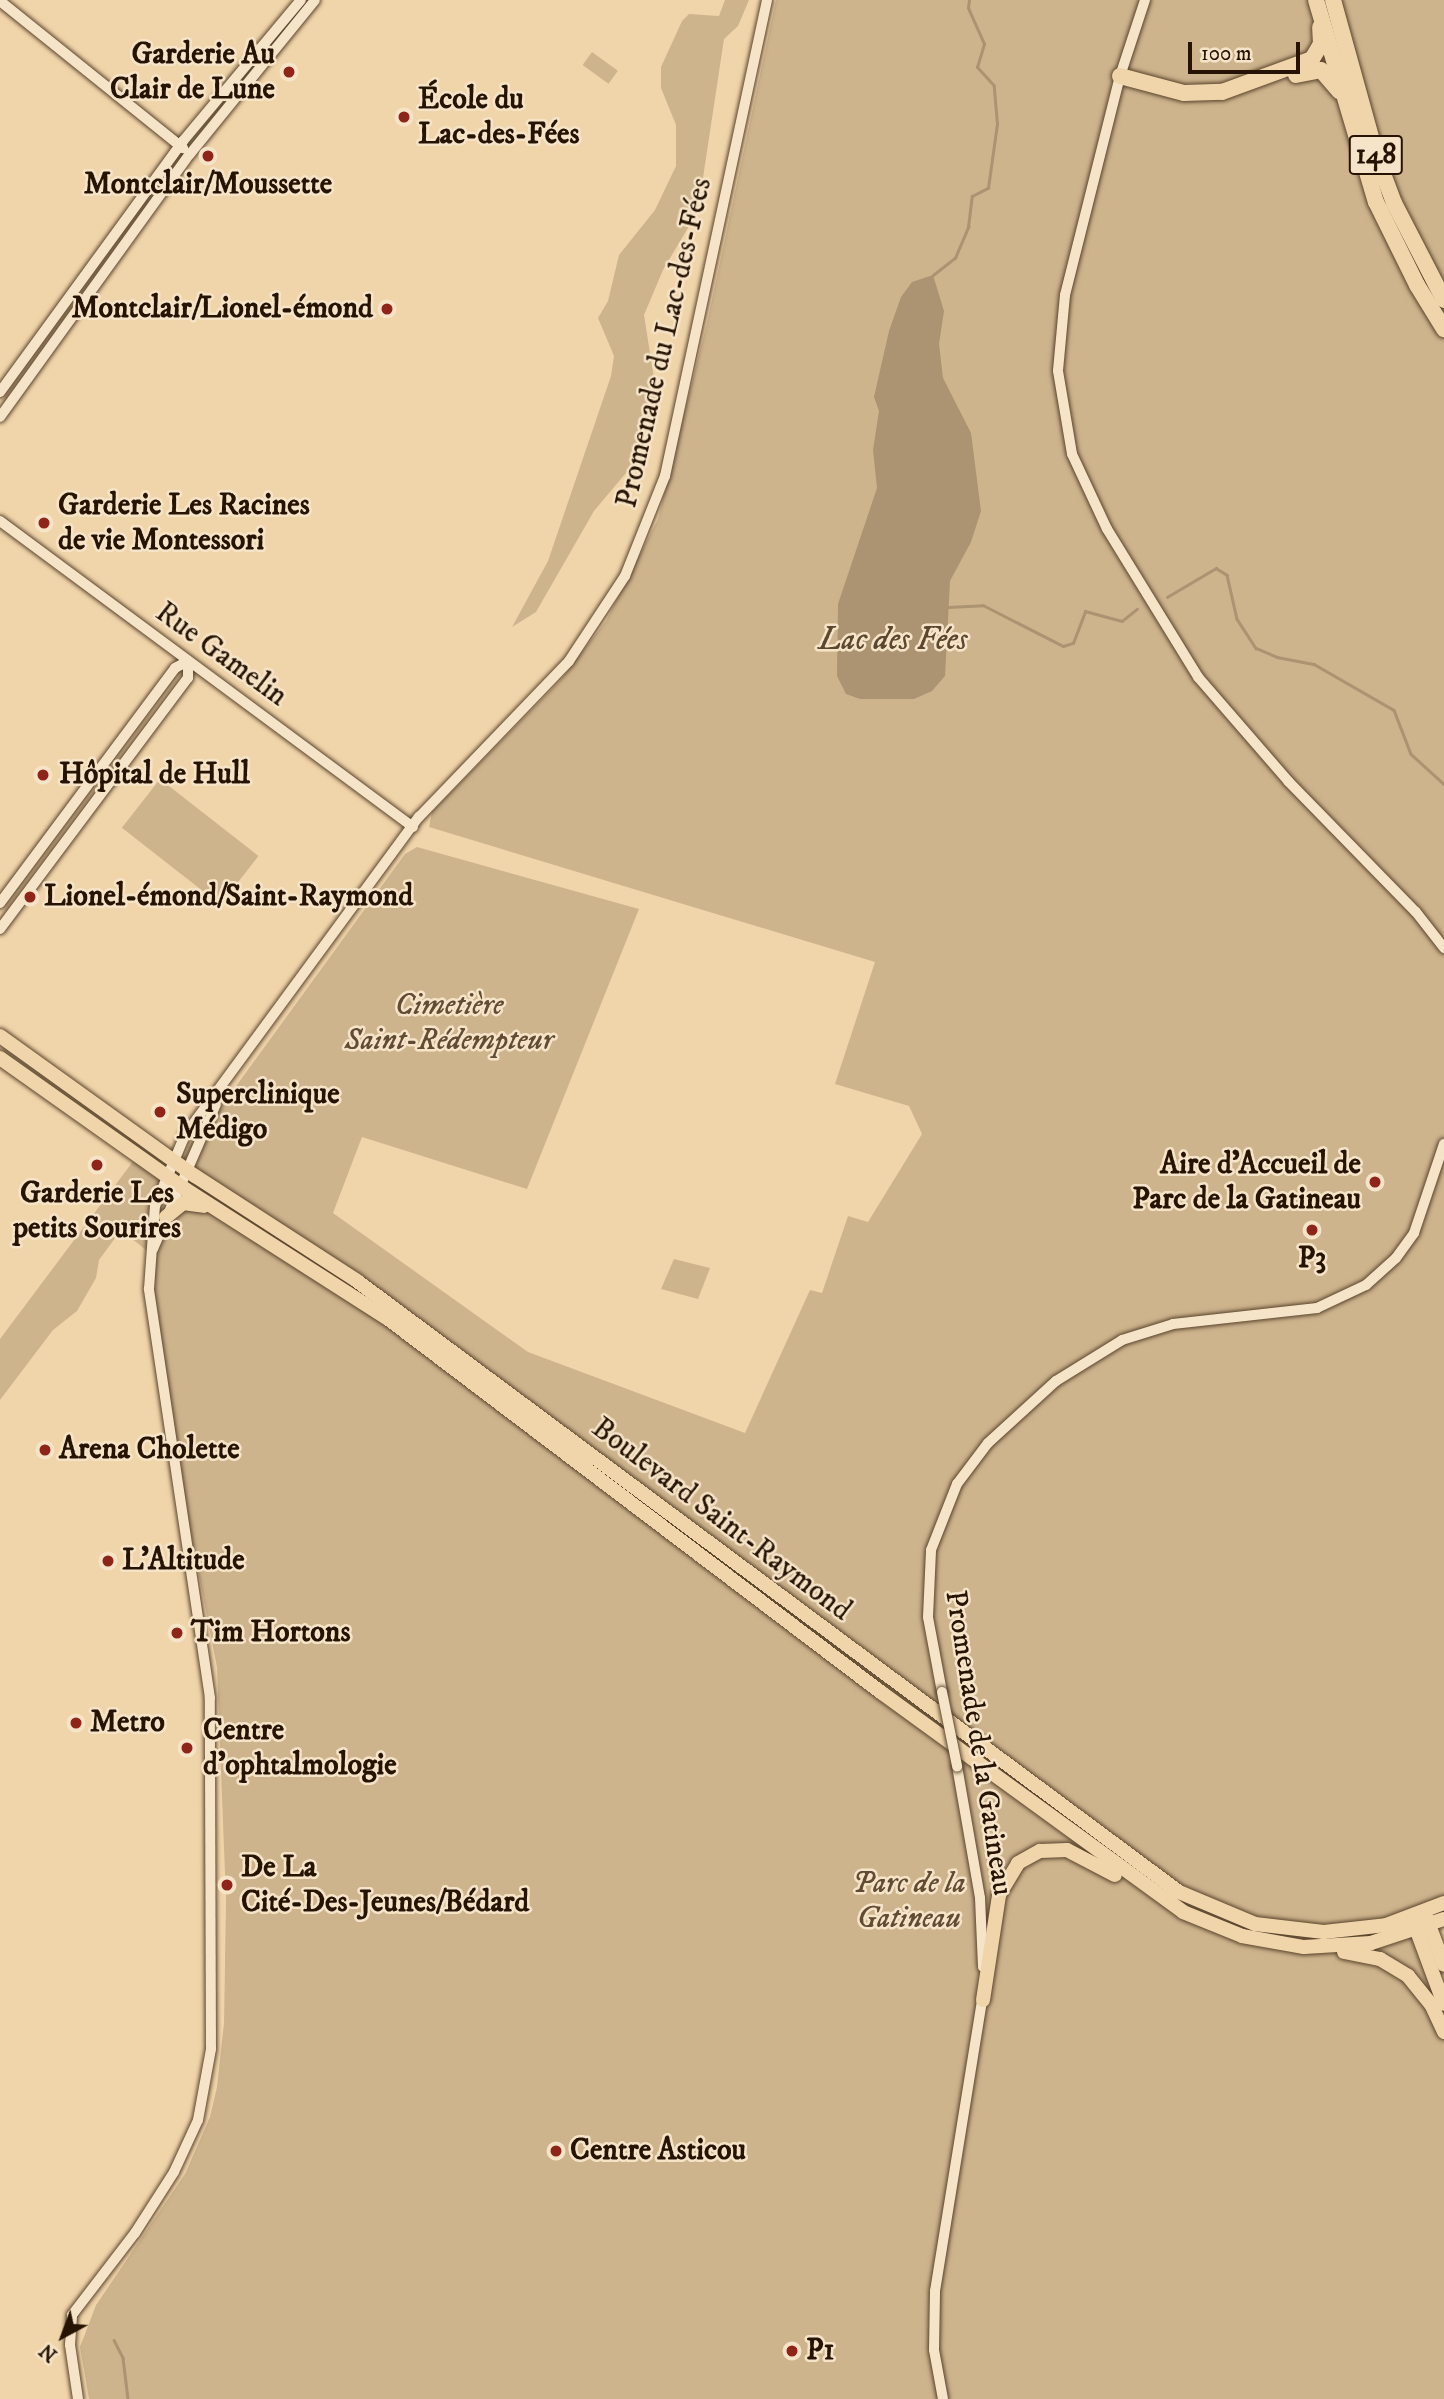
<!DOCTYPE html>
<meta charset="utf-8">
<style>
body{margin:0}
#map{position:relative;width:1444px;height:2399px;overflow:hidden;background:#f1d5aa;font-family:"IM FELL DW Pica",serif}
div>[style]{position:absolute}
.green>*{inset:0;background:#ceb48d;transform-origin:0 0}
.water>*{inset:0;background:#ac9371}
.stream>*{height:2.5px;margin:-1.25px;padding:0 1.25px;transform-origin:1.25px;border-radius:1.25px;background:#ac9371}
.roads{filter:drop-shadow(0 0 2px #59442c) drop-shadow(0 0 2px #59442c)}
.minor>*{height:10px;margin:-5px;padding:0 5px;transform-origin:5px;border-radius:5px;background:#f6e4c8}
.major>*{height:14px;margin:-7px;padding:0 7px;transform-origin:7px;border-radius:7px;background:#f1d5aa}
.highway>*{height:16px;margin:-8px;padding:0 8px;transform-origin:8px;border-radius:8px;background:#f1d5aa}
.bridges{filter:drop-shadow(0 0 2px #59442c) drop-shadow(0 0 2px #59442c)}
.minor-bridge>*{height:10px;margin:-5px;padding:0 5px;transform-origin:5px;border-radius:5px;background:#f6e4c8}
.dots>*{width:19px;height:19px;translate:-50% -50%;box-sizing:border-box;border:4px solid #f6e4c8;border-radius:50%}
span{translate:-50% -50%;white-space:nowrap;text-align:center;line-height:1.15;-webkit-text-stroke:5px #f6e4c8;paint-order:stroke}
.shield-label span{padding:2px 5px;background:#f6e4c8;border:2px solid;border-radius:5px;-webkit-text-stroke-width:0}
.shield-label{font-size:28px;color:#261302;font-weight:700}
.poi-label{font-size:30px;color:#261302;font-weight:700}
.right{translate:-100% -50%;text-align:right}
.left{translate:0 -50%;text-align:left}
.street-label{font-size:30px;color:#261302}
.park-label{font-size:30px;color:#614b33;font-style:italic}
.water-label{font-size:32px;color:#5c462e;font-style:italic}
.north{position:absolute;left:28px;top:2301px;width:70px;height:70px;-webkit-text-stroke:5px #f6e4c8;paint-order:stroke;rotate:221deg;font-size:19px;font-weight:700;line-height:28px;text-align:center;color:#261302}
.north::after{content:'';display:block;margin:auto;width:24px;height:32px;background:#261302;clip-path:polygon(50% 0,100% 100%,50% 72%,0 100%)}
.scale{position:absolute;left:1188px;top:42px;width:112px;height:32px;box-sizing:border-box;border:4px solid #261302;border-top:0;padding-left:9px;font-size:21px;line-height:24px;white-space:nowrap;color:#261302;-webkit-text-stroke:5px #f6e4c8;paint-order:stroke}
</style>
<div id="map">
<div class="green">
<i style="clip-path:polygon(725px 0,749px 0,738px 26px,724px 39px,698px 211px,663px 270px,644px 315px,657px 397px,636px 461px,594px 511px,536px 612px,512px 627px,548px 561px,611px 376px,614px 356px,598px 318px,608px 301px,619px 255px,655px 210px,676px 166px,676px 125px,661px 88px,661px 67px,682px 21px,689px 14px,719px 16px)"></i>
<i style="clip-path:polygon(776px 0,1444px 0,1444px 1897px,1404px 1915px,1444px 2025px,1444px 2399px,89px 2399px,80px 2347px,96px 2305px,185px 2174px,210px 2117px,217px 2087px,224px 2023px,226px 1900px,217px 1667px,154px 1347px,151px 1254px,121px 1230px,99px 1260px,96px 1278px,77px 1311px,53px 1330px,0 1400px,0 1339px,137px 1156px,165px 1176px,152px 1251px,173px 1179px,218px 1090px,270px 1107px,231px 1093px,405px 854px,417px 847px,639px 909px,527px 1189px,362px 1137px,333px 1213px,528px 1352px,745px 1433px,810px 1290px,822px 1293px,848px 1216px,868px 1222px,922px 1134px,909px 1106px,835px 1084px,875px 962px,429px 827px,432px 812px,559px 682px,606px 621px,658px 519px,707px 323px)"></i>
<i style="left:592px;top:52px;width:32px;height:16px;rotate:36deg"></i>
<i style="left:160px;top:779px;width:125px;height:62px;rotate:38deg"></i>
<i style="clip-path:polygon(674px 1259px,710px 1268px,698px 1299px,661px 1289px)"></i>
</div>
<div class="water">
<i style="clip-path:polygon(933px 275px,944px 311px,939px 344px,943px 378px,971px 433px,981px 511px,971px 542px,950px 581px,945px 676px,932px 691px,914px 699px,860px 699px,846px 694px,837px 676px,838px 604px,877px 488px,873px 450px,879px 411px,874px 397px,889px 331px,901px 297px,912px 282px)"></i>
</div>
<div class="stream">
<i style="left:933px;top:275px;width:28px;rotate:-38deg"></i>
<i style="left:955px;top:258px;width:34px;rotate:-67deg"></i>
<i style="left:968px;top:227px;width:31px;rotate:-83deg"></i>
<i style="left:972px;top:196px;width:18px;rotate:-27deg"></i>
<i style="left:988px;top:188px;width:65px;rotate:-82deg"></i>
<i style="left:997px;top:124px;width:38px;rotate:-95deg"></i>
<i style="left:994px;top:86px;width:25px;rotate:-132deg"></i>
<i style="left:977px;top:67px;width:24px;rotate:-73deg"></i>
<i style="left:984px;top:44px;width:39px;rotate:-114deg"></i>
<i style="left:968px;top:8px;width:8px;rotate:-83deg"></i>
<i style="left:1167px;top:597px;width:57px;rotate:-30.6deg"></i>
<i style="left:1216px;top:568px;width:13px;rotate:32deg"></i>
<i style="left:1227px;top:575px;width:45px;rotate:77.2deg"></i>
<i style="left:1237px;top:619px;width:35px;rotate:57deg"></i>
<i style="left:1256px;top:648px;width:23px;rotate:23deg"></i>
<i style="left:1277px;top:657px;width:38px;rotate:11deg"></i>
<i style="left:1314px;top:664px;width:92px;rotate:29.9deg"></i>
<i style="left:1394px;top:710px;width:47px;rotate:68.9deg"></i>
<i style="left:1411px;top:754px;width:45px;rotate:42.3deg"></i>
<i style="left:948px;top:607px;width:35px;rotate:-3deg"></i>
<i style="left:983px;top:605px;width:90px;rotate:27.1deg"></i>
<i style="left:1063px;top:646px;width:10px;rotate:-17deg"></i>
<i style="left:1073px;top:643px;width:34px;rotate:-69deg"></i>
<i style="left:1085px;top:611px;width:38px;rotate:15deg"></i>
<i style="left:1122px;top:621px;width:19px;rotate:-39deg"></i>
<i style="left:114px;top:2340px;width:20px;rotate:63deg"></i>
<i style="left:123px;top:2358px;width:41px;rotate:83deg"></i>
</div>
<div class="roads">
<div class="minor">
<i style="left:1145px;top:0;width:80px;rotate:108.2deg"></i>
<i style="left:1120px;top:76px;width:226px;rotate:104.1deg"></i>
<i style="left:1065px;top:295px;width:76px;rotate:95.3deg"></i>
<i style="left:1058px;top:371px;width:84px;rotate:80.4deg"></i>
<i style="left:1072px;top:454px;width:83px;rotate:65deg"></i>
<i style="left:1107px;top:529px;width:174px;rotate:58.4deg"></i>
<i style="left:1198px;top:677px;width:138px;rotate:49.1deg"></i>
<i style="left:1288px;top:781px;width:183px;rotate:45.7deg"></i>
<i style="left:1416px;top:912px;width:46px;rotate:52.1deg"></i>
<i style="left:0;top:1px;width:235px;rotate:38.8deg"></i>
<i style="left:0;top:392px;width:311px;rotate:-53.9deg"></i>
<i style="left:183px;top:141px;width:184px;rotate:-50.1deg"></i>
<i style="left:0;top:417px;width:324px;rotate:-54.2deg"></i>
<i style="left:190px;top:154px;width:198px;rotate:-50.9deg"></i>
<i style="left:0;top:521px;width:514px;rotate:36.54deg"></i>
<i style="left:0;top:903px;width:293px;rotate:-53.3deg"></i>
<i style="left:175px;top:668px;width:15px;rotate:-28deg"></i>
<i style="left:0;top:929px;width:314px;rotate:-53.2deg"></i>
<i style="left:188px;top:678px;width:17px;rotate:-90deg"></i>
<i style="left:153px;top:1249px;width:158px;rotate:-66.5deg"></i>
<i style="left:942px;top:1692px;width:76px;rotate:-100.6deg"></i>
<i style="left:928px;top:1617px;width:67px;rotate:-87.4deg"></i>
<i style="left:931px;top:1550px;width:71px;rotate:-68.5deg"></i>
<i style="left:957px;top:1484px;width:51px;rotate:-52.9deg"></i>
<i style="left:988px;top:1443px;width:92px;rotate:-42.4deg"></i>
<i style="left:1056px;top:1381px;width:78px;rotate:-31.8deg"></i>
<i style="left:1122px;top:1340px;width:53px;rotate:-17.4deg"></i>
<i style="left:1173px;top:1324px;width:145px;rotate:-6.3deg"></i>
<i style="left:1317px;top:1308px;width:54px;rotate:-25.1deg"></i>
<i style="left:1366px;top:1285px;width:40px;rotate:-42deg"></i>
<i style="left:1396px;top:1258px;width:31px;rotate:-54deg"></i>
<i style="left:1414px;top:1233px;width:94px;rotate:-71.4deg"></i>
<i style="left:957px;top:1766px;width:134px;rotate:80.1deg"></i>
<i style="left:980px;top:1898px;width:69px;rotate:87.5deg"></i>
<i style="left:78px;top:2399px;width:55px;rotate:-98.4deg"></i>
<i style="left:70px;top:2345px;width:30px;rotate:-86deg"></i>
<i style="left:72px;top:2315px;width:103px;rotate:-52.5deg"></i>
<i style="left:135px;top:2233px;width:72px;rotate:-57.4deg"></i>
<i style="left:174px;top:2172px;width:57px;rotate:-65.2deg"></i>
<i style="left:198px;top:2120px;width:72px;rotate:-79.6deg"></i>
<i style="left:211px;top:2049px;width:351px;rotate:-90.2deg"></i>
<i style="left:210px;top:1698px;width:414px;rotate:-98.5deg"></i>
<i style="left:149px;top:1289px;width:83px;rotate:-85.9deg"></i>
<i style="left:155px;top:1206px;width:77px;rotate:-67.1deg"></i>
<i style="left:185px;top:1135px;width:395px;rotate:-53.7deg"></i>
<i style="left:419px;top:817px;width:216px;rotate:-46.1deg"></i>
<i style="left:569px;top:661px;width:102px;rotate:-56.6deg"></i>
<i style="left:625px;top:576px;width:108px;rotate:-68.2deg"></i>
<i style="left:665px;top:476px;width:487px;rotate:-77.9deg"></i>
<i style="left:943px;top:2399px;width:50px;rotate:-100.4deg"></i>
<i style="left:934px;top:2350px;width:59px;rotate:-89deg"></i>
<i style="left:935px;top:2291px;width:301px;rotate:-80.8deg"></i>
</div>
<div class="major">
<i style="left:0;top:1036px;width:240px;rotate:35.7deg"></i>
<i style="left:195px;top:1176px;width:193px;rotate:32.9deg"></i>
<i style="left:357px;top:1281px;width:1024px;rotate:36.62deg"></i>
<i style="left:1179px;top:1892px;width:82px;rotate:22.8deg"></i>
<i style="left:1255px;top:1924px;width:69px;rotate:6.6deg"></i>
<i style="left:1324px;top:1932px;width:62px;rotate:-6.4deg"></i>
<i style="left:1386px;top:1925px;width:62px;rotate:-20.8deg"></i>
<i style="left:0;top:1058px;width:227px;rotate:35.3deg"></i>
<i style="left:185px;top:1189px;width:240px;rotate:32.6deg"></i>
<i style="left:387px;top:1318px;width:621px;rotate:37.15deg"></i>
<i style="left:882px;top:1693px;width:372px;rotate:36deg"></i>
<i style="left:1183px;top:1912px;width:64px;rotate:22.1deg"></i>
<i style="left:1242px;top:1936px;width:63px;rotate:10.1deg"></i>
<i style="left:1304px;top:1947px;width:67px;rotate:-3.4deg"></i>
<i style="left:1371px;top:1943px;width:77px;rotate:-18.2deg"></i>
<i style="left:166px;top:1217px;width:22px;rotate:-39deg"></i>
<i style="left:183px;top:1203px;width:21px;rotate:8deg"></i>
<i style="left:1426px;top:1917px;width:51px;rotate:69.4deg"></i>
<i style="left:1414px;top:1923px;width:86px;rotate:69.7deg"></i>
<i style="left:1344px;top:1952px;width:37px;rotate:11deg"></i>
<i style="left:1380px;top:1959px;width:33px;rotate:31deg"></i>
<i style="left:1408px;top:1976px;width:36px;rotate:51deg"></i>
<i style="left:1431px;top:2004px;width:31px;rotate:65deg"></i>
<i style="left:983px;top:2000px;width:106px;rotate:-81.3deg"></i>
<i style="left:999px;top:1895px;width:37px;rotate:-59deg"></i>
<i style="left:1018px;top:1863px;width:25px;rotate:-29deg"></i>
<i style="left:1040px;top:1851px;width:27px;rotate:-2deg"></i>
<i style="left:1067px;top:1850px;width:54px;rotate:27.5deg"></i>
</div>
<div class="highway">
<i style="left:1316px;top:0;width:211px;rotate:73.5deg"></i>
<i style="left:1376px;top:202px;width:93px;rotate:63.7deg"></i>
<i style="left:1417px;top:285px;width:52px;rotate:58.5deg"></i>
<i style="left:1333px;top:0;width:161px;rotate:74.5deg"></i>
<i style="left:1376px;top:155px;width:51px;rotate:69.4deg"></i>
<i style="left:1394px;top:203px;width:109px;rotate:62.7deg"></i>
<i style="left:1296px;top:75px;width:25px;rotate:-11deg"></i>
<i style="left:1321px;top:70px;width:28px;rotate:49deg"></i>
<i style="left:1120px;top:76px;width:66px;rotate:14.9deg"></i>
<i style="left:1184px;top:93px;width:38px;rotate:-2deg"></i>
<i style="left:1222px;top:92px;width:96px;rotate:-20.1deg"></i>
<i style="left:1312px;top:59px;width:17px;rotate:-59deg"></i>
<i style="left:1321px;top:44px;width:17px;rotate:-93deg"></i>
</div>
</div>
<div class="bridges">
<div class="minor-bridge">
<i style="left:942px;top:1692px;width:76px;rotate:78.5deg"></i>
</div>
</div>
<div class="dots">
<i style="left:289px;top:72px;background:#8f2418"></i>
<i style="left:404px;top:117px;background:#8f2418"></i>
<i style="left:208px;top:156px;background:#8f2418"></i>
<i style="left:387px;top:309px;background:#8f2418"></i>
<i style="left:44px;top:523px;background:#8f2418"></i>
<i style="left:43px;top:775px;background:#8f2418"></i>
<i style="left:30px;top:897px;background:#8f2418"></i>
<i style="left:160px;top:1112px;background:#8f2418"></i>
<i style="left:97px;top:1165px;background:#8f2418"></i>
<i style="left:1375px;top:1182px;background:#8f2418"></i>
<i style="left:1312px;top:1230px;background:#8f2418"></i>
<i style="left:45px;top:1450px;background:#8f2418"></i>
<i style="left:108px;top:1561px;background:#8f2418"></i>
<i style="left:177px;top:1633px;background:#8f2418"></i>
<i style="left:76px;top:1723px;background:#8f2418"></i>
<i style="left:187px;top:1748px;background:#8f2418"></i>
<i style="left:227px;top:1885px;background:#8f2418"></i>
<i style="left:556px;top:2151px;background:#8f2418"></i>
<i style="left:792px;top:2351px;background:#8f2418"></i>
</div>
<div class="shield-label">
<span style="left:1376px;top:155px">148</span>
</div>
<div class="poi-label">
<span class="right" style="left:275px;top:72px">Garderie Au<br>Clair de Lune</span>
<span class="left" style="left:418px;top:117px">École du<br>Lac-des-Fées</span>
<span style="left:208px;top:185px">Montclair/Moussette</span>
<span class="right" style="left:373px;top:309px">Montclair/Lionel-émond</span>
<span class="left" style="left:58px;top:523px">Garderie Les Racines<br>de vie Montessori</span>
<span class="left" style="left:59px;top:775px">Hôpital de Hull</span>
<span class="left" style="left:44px;top:897px">Lionel-émond/Saint-Raymond</span>
<span class="left" style="left:176px;top:1112px">Superclinique<br>Médigo</span>
<span class="right" style="left:1361px;top:1182px">Aire d'Accueil de<br>Parc de la Gatineau</span>
<span style="left:97px;top:1211px">Garderie Les<br>petits Sourires</span>
<span style="left:1312px;top:1259px">P3</span>
<span class="left" style="left:59px;top:1450px">Arena Cholette</span>
<span class="left" style="left:122px;top:1561px">L'Altitude</span>
<span class="left" style="left:191px;top:1633px">Tim Hortons</span>
<span class="left" style="left:90px;top:1723px">Metro</span>
<span class="left" style="left:203px;top:1748px">Centre<br>d'ophtalmologie</span>
<span class="left" style="left:241px;top:1885px">De La<br>Cité-Des-Jeunes/Bédard</span>
<span class="left" style="left:570px;top:2151px">Centre Asticou</span>
<span class="left" style="left:806px;top:2351px">P1</span>
</div>
<div class="street-label">
<span style="left:665px;top:343px;rotate:-77deg">Promenade du Lac-des-Fées</span>
<span style="left:221px;top:655px;rotate:36deg">Rue Gamelin</span>
<span style="left:721px;top:1520px;rotate:37deg">Boulevard Saint-Raymond</span>
<span style="left:978px;top:1743px;rotate:81deg">Promenade de la Gatineau</span>
</div>
<div class="park-label">
<span style="left:449px;top:1023px">Cimetière<br>Saint-Rédempteur</span>
<span style="left:909px;top:1901px">Parc de la<br>Gatineau</span>
</div>
<div class="water-label">
<span style="left:893px;top:640px">Lac des Fées</span>
</div>
<div class="north">N</div>
<div class="scale">100 m</div>
</div>
